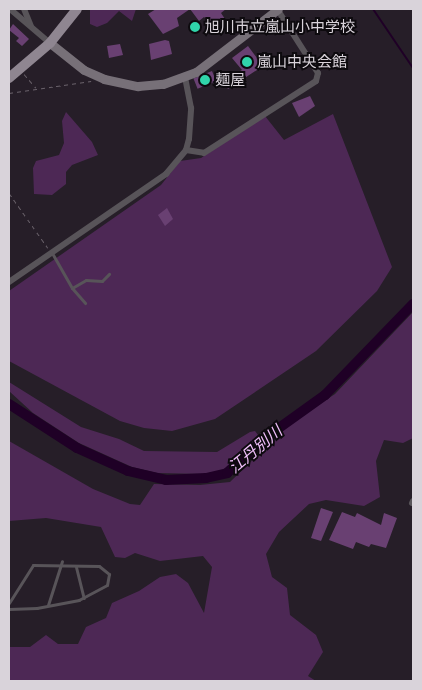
<!DOCTYPE html>
<meta charset="utf-8">
<style>
body{margin:0}
#map{position:relative;width:422px;height:690px;overflow:hidden;background:#261e28;font-family:Ubuntu,"Noto Sans JP",sans-serif}
div>[style]{position:absolute}
.green>*{inset:0;background:#4d2855}
.stream>*{height:2px;margin:-1px;padding:0 1px;transform-origin:1px;border-radius:1px;background:#1f0026}
.river>*{height:10px;margin:-5px;padding:0 5px;transform-origin:5px;border-radius:5px;background:#1f0026}
.building>*{inset:0;background:#694072;transform-origin:0 0}
.path>*{height:1px;margin-top:-0.5px;transform-origin:0;background:repeating-linear-gradient(90deg,#69616a 0 4px,transparent 0 8px)}
.service>*{height:3px;margin:-1.5px;padding:0 1.5px;transform-origin:1.5px;border-radius:1.5px;background:#585459}
.minor>*{height:6px;margin:-3px;padding:0 3px;transform-origin:3px;border-radius:3px;background:#585459}
.secondary>*{height:9px;margin:-4.5px;padding:0 4.5px;transform-origin:4.5px;border-radius:4.5px;background:#777078}
.primary>*{height:10px;margin:-5px;padding:0 5px;transform-origin:5px;border-radius:5px;background:#8f8691}
.dots>*{width:14px;height:14px;translate:-50% -50%;box-sizing:border-box;border:2px solid #0d0a0e;border-radius:50%}
span{translate:-50% -50%;white-space:nowrap;text-align:center;line-height:1.15;-webkit-text-stroke:4px #0d0a0e;paint-order:stroke}
.poi-label{font-size:15px;color:#d9d3da}
.left{translate:0 -50%;text-align:left}
.water-label{font-size:16px;color:#f2c0fc;font-style:italic}
.frame{position:absolute;inset:0;border:10px solid #d9d3da;pointer-events:none}
</style>
<div id="map">
<div class="green">
<i style="clip-path:polygon(90px 9px,136px 9px,132px 21px,119px 11px,107px 23px,97px 27px,90px 24px)"></i>
<i style="clip-path:polygon(66px 112px,92px 142px,98px 155px,72px 165px,66px 172px,66px 184px,52px 195px,34px 194px,33px 168px,36px 161px,59px 155px,64px 143px,62px 121px)"></i>
<i style="clip-path:polygon(333px 114px,392px 267px,377px 291px,316px 351px,215px 419px,172px 431px,144px 428px,120px 421px,9px 361px,9px 291px,161px 185px,180px 161px,201px 158px,265px 116px,284px 140px)"></i>
<i style="clip-path:polygon(413px 312px,413px 438px,403px 443px,384px 440px,376px 461px,380px 497px,364px 506px,326px 500px,309px 504px,279px 532px,266px 554px,272px 577px,287px 588px,290px 615px,316px 635px,323px 652px,308px 676px,316px 681px,9px 681px,9px 647px,30px 647px,46px 635px,58px 644px,78px 644px,86px 627px,106px 618px,112px 603px,139px 591px,160px 577px,176px 574px,188px 583px,204px 613px,212px 567px,203px 556px,160px 561px,135px 553px,125px 558px,115px 557px,101px 527px,46px 518px,9px 521px,9px 441px,93px 489px,130px 504px,140px 505px,154px 484px,200px 485px,230px 482px,291px 423px,335px 394px)"></i>
<i style="clip-path:polygon(9px 382px,81px 427px,119px 439px,144px 451px,217px 452px,250px 432px,255px 431px,258px 435px,254px 443px,223px 470px,204px 474px,157px 473px,132px 467px,79px 443px,33px 413px,9px 391px)"></i>
</div>
<div class="stream">
<i style="left:373px;top:9px;width:71px;rotate:55.9deg"></i>
</div>
<div class="river">
<i style="left:9px;top:404px;width:81px;rotate:32.9deg"></i>
<i style="left:77px;top:448px;width:56px;rotate:24.3deg"></i>
<i style="left:128px;top:471px;width:39px;rotate:13deg"></i>
<i style="left:166px;top:480px;width:40px;rotate:-2.9deg"></i>
<i style="left:206px;top:478px;width:22px;rotate:-13deg"></i>
<i style="left:227px;top:473px;width:52px;rotate:-42.6deg"></i>
<i style="left:265px;top:438px;width:74px;rotate:-35.6deg"></i>
<i style="left:325px;top:395px;width:127px;rotate:-46deg"></i>
</div>
<div class="building">
<i style="clip-path:polygon(156px 9px,190px 9px,177px 18px,179px 26px,163px 34px,148px 14px)"></i>
<i style="clip-path:polygon(190px 9px,226px 9px,221px 13px,225px 19px,215px 26px,204px 17px,199px 21px)"></i>
<i style="clip-path:polygon(13px 24px,29px 39px,22px 46px,16px 41px,19px 38px,9px 30px)"></i>
<i style="clip-path:polygon(165px 40px,169px 41px,172px 54px,151px 60px,149px 44px)"></i>
<i style="clip-path:polygon(120px 44px,123px 55px,109px 58px,107px 46px)"></i>
<i style="clip-path:polygon(248px 46px,263px 66px,228px 89px,222px 80px,242px 70px,232px 58px)"></i>
<i style="left:212px;top:71px;width:11px;height:20px;rotate:68deg"></i>
<i style="clip-path:polygon(310px 96px,315px 106px,299px 117px,292px 103px)"></i>
<i style="clip-path:polygon(167px 208px,173px 219px,165px 226px,158px 215px)"></i>
<i style="clip-path:polygon(321px 508px,333px 512px,321px 541px,311px 538px)"></i>
<i style="clip-path:polygon(342px 512px,355px 517px,357px 513px,381px 525px,384px 513px,397px 518px,386px 548px,371px 544px,369px 547px,356px 542px,353px 549px,329px 540px)"></i>
</div>
<div class="path">
<i style="left:24px;top:74px;width:18px;rotate:49deg"></i>
<i style="left:9px;top:93px;width:83px;rotate:-8.3deg"></i>
<i style="left:9px;top:193px;width:67px;rotate:54.7deg"></i>
</div>
<div class="service">
<i style="left:52px;top:253px;width:40px;rotate:60.3deg"></i>
<i style="left:72px;top:288px;width:16px;rotate:-30deg"></i>
<i style="left:86px;top:280px;width:16px;rotate:4deg"></i>
<i style="left:102px;top:281px;width:10px;rotate:-45deg"></i>
<i style="left:72px;top:288px;width:20px;rotate:49deg"></i>
<i style="left:76px;top:567px;width:32px;rotate:76deg"></i>
<i style="left:9px;top:603px;width:45px;rotate:-57.7deg"></i>
<i style="left:33px;top:565px;width:66px;rotate:0.9deg"></i>
<i style="left:99px;top:566px;width:13px;rotate:39deg"></i>
<i style="left:109px;top:574px;width:11px;rotate:100deg"></i>
<i style="left:107px;top:585px;width:32px;rotate:152deg"></i>
<i style="left:79px;top:600px;width:43px;rotate:169.2deg"></i>
<i style="left:37px;top:608px;width:28px;rotate:178deg"></i>
<i style="left:48px;top:605px;width:46px;rotate:-72.3deg"></i>
</div>
<div class="minor">
<i style="left:10px;top:9px;width:52px;rotate:40.4deg"></i>
<i style="left:24px;top:9px;width:18px;rotate:68deg"></i>
<i style="left:186px;top:150px;width:18px;rotate:9deg"></i>
<i style="left:204px;top:153px;width:133px;rotate:-32.7deg"></i>
<i style="left:316px;top:81px;width:8px;rotate:-76deg"></i>
<i style="left:318px;top:73px;width:76px;rotate:-122.6deg"></i>
<i style="left:9px;top:282px;width:191px;rotate:-34.5deg"></i>
<i style="left:166px;top:174px;width:31px;rotate:-50deg"></i>
<i style="left:186px;top:150px;width:11px;rotate:-75deg"></i>
<i style="left:189px;top:139px;width:31px;rotate:-86deg"></i>
<i style="left:191px;top:108px;width:31px;rotate:-101deg"></i>
<i style="left:412px;top:503px;width:2px;rotate:-63deg"></i>
</div>
<div class="secondary">
<i style="left:50px;top:43px;width:43px;rotate:38.5deg"></i>
<i style="left:84px;top:70px;width:22px;rotate:24deg"></i>
<i style="left:104px;top:79px;width:35px;rotate:12deg"></i>
<i style="left:138px;top:86px;width:25px;rotate:-5deg"></i>
<i style="left:163px;top:84px;width:35px;rotate:-20deg"></i>
<i style="left:196px;top:72px;width:103px;rotate:-37.5deg"></i>
</div>
<div class="primary">
<i style="left:9px;top:78px;width:54px;rotate:-40.5deg"></i>
<i style="left:50px;top:43px;width:43px;rotate:-51.5deg"></i>
</div>
<div class="dots">
<i style="left:195px;top:27px;background:#30d4aa"></i>
<i style="left:247px;top:62px;background:#30d4aa"></i>
<i style="left:205px;top:80px;background:#30d4aa"></i>
</div>
<div class="poi-label">
<span class="left" style="left:205px;top:27px">旭川市立嵐山小中学校</span>
<span class="left" style="left:257px;top:62px">嵐山中央会館</span>
<span class="left" style="left:215px;top:80px">麺屋</span>
</div>
<div class="water-label">
<span style="left:255px;top:449px;rotate:-40deg">江丹別川</span>
</div>
<div class="frame"></div>
</div>
